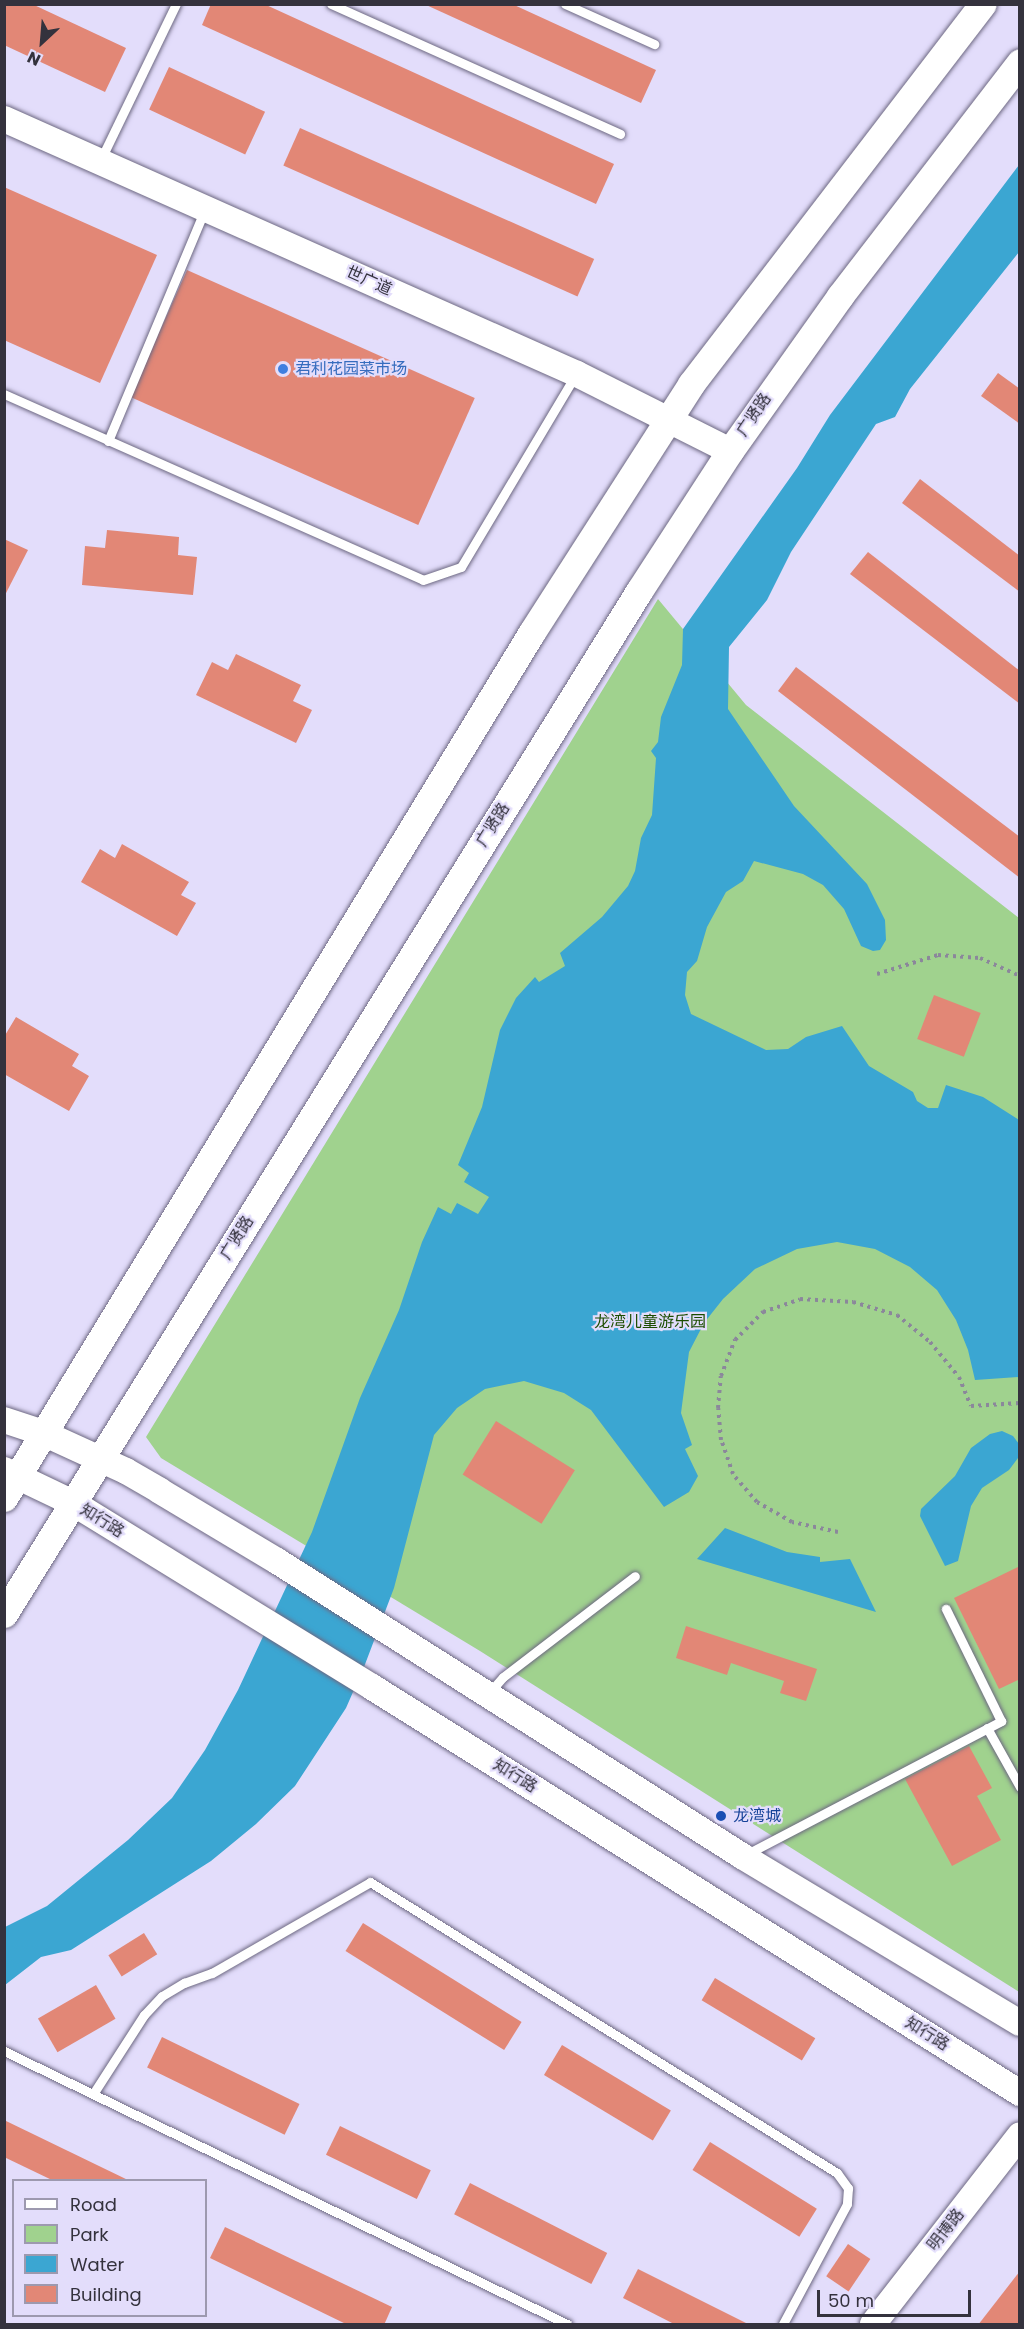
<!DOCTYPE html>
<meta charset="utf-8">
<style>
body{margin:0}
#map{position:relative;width:1024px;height:2329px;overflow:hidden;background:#e3ddfb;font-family:Poppins,"Noto Sans SC",sans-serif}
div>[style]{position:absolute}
.green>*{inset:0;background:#a0d28e}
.water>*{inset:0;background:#3ba6d2}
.building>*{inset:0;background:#e28776;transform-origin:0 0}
.path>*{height:4px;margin-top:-2px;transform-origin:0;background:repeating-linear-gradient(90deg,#8b879b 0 3px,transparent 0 7.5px)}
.roads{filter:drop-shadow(0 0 2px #6d6882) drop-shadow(0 0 2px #6d6882)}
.lane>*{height:9px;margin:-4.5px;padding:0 4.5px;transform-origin:4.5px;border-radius:4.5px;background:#fff}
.secondary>*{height:26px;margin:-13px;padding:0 13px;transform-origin:13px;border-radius:13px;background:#fff}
.primary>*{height:27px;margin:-13.5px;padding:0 13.5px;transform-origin:13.5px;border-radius:13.5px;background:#fff}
.dots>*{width:16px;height:16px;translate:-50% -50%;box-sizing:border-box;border:3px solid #e3ddfb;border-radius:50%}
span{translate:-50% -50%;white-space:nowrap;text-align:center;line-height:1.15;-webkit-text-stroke:4.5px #e3ddfb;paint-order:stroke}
.street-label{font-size:16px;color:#34323d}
.shop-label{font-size:16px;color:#366cbe}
.left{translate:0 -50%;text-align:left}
.park-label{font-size:16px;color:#1b4d00}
.transit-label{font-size:16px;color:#164399}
.frame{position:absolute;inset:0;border:6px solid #34323d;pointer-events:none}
.legend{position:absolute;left:12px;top:2179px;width:195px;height:138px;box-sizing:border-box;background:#e3ddfb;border:2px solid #9d99af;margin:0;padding:8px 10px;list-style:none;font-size:18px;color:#34323d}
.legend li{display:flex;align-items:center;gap:12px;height:30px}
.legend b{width:30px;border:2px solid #9d99af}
.north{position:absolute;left:12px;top:12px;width:60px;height:60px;-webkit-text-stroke:4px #e3ddfb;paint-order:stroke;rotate:206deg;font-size:16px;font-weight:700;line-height:24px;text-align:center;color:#34323d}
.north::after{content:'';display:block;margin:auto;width:21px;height:27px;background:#34323d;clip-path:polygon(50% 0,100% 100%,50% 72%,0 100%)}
.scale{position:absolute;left:817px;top:2290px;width:154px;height:27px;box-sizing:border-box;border:3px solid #34323d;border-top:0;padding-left:8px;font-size:18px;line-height:21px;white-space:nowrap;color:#34323d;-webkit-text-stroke:4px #e3ddfb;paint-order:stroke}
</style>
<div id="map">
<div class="green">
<i style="clip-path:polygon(658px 599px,746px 705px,1019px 918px,1019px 1992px,480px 1651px,161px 1458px,146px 1437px)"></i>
</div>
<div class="water">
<i style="clip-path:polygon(1019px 165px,1019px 252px,910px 389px,895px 417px,876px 424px,791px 552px,767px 600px,729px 647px,728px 709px,794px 806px,867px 884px,885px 920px,886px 940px,880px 950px,873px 951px,861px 946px,844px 909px,823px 885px,803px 874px,754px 861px,743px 881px,726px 892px,707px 927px,697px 961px,687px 972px,685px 995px,691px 1014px,766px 1050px,788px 1049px,806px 1037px,842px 1026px,869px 1066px,913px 1092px,917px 1101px,928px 1108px,938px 1108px,946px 1085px,983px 1097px,1019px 1120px,1019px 1377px,975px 1380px,968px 1350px,956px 1320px,937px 1290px,910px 1267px,875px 1249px,837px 1242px,797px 1249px,755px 1269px,723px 1299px,704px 1323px,689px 1352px,681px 1413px,692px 1445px,685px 1449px,698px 1476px,689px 1492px,664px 1507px,591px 1410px,564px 1393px,524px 1381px,485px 1389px,457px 1408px,434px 1435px,394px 1588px,364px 1667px,346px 1708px,295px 1786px,256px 1824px,211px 1861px,71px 1950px,41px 1957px,5px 1985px,5px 1927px,47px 1906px,128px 1840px,172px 1798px,205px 1750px,238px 1690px,312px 1532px,360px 1398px,399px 1310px,422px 1242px,438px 1207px,451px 1214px,457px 1203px,478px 1214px,489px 1197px,464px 1182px,469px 1173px,458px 1165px,482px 1107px,500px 1030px,516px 998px,535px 977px,539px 982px,565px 966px,560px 953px,602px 917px,628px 886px,635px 871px,641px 838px,652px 815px,656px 758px,651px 751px,658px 742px,661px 717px,682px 665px,683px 629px,797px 468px,830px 415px)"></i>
<i style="clip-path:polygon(1002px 1431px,1013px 1436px,1019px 1444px,1018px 1458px,1009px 1470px,982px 1488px,971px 1506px,958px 1561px,945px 1566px,920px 1516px,921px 1509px,955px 1476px,971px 1448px,990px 1434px)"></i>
<i style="clip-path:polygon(725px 1528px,787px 1552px,820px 1557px,820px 1562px,850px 1559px,876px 1612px,697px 1559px)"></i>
</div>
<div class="building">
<i style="clip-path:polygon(4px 4px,32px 4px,126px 48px,105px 92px,4px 45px)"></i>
<i style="clip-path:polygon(211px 4px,264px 4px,614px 164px,596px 204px,202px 25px)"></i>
<i style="clip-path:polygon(424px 4px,512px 4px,656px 70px,641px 103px)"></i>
<i style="left:169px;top:67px;width:106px;height:47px;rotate:25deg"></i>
<i style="left:300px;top:128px;width:322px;height:41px;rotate:24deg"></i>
<i style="clip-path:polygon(4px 187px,157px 255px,100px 383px,4px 340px)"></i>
<i style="left:187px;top:270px;width:315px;height:139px;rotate:24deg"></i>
<i style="clip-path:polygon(998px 373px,1020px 389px,1020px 424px,981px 396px)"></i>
<i style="clip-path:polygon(920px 479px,1020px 556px,1020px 592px,902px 503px)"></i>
<i style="clip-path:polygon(107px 530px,179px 537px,178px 555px,197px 557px,193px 595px,82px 585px,85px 546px,105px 548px)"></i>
<i style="clip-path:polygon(4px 539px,28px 550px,4px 597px)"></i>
<i style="clip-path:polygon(868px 552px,1020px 671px,1020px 704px,850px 574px)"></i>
<i style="clip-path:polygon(236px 654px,301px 685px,293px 701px,312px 710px,296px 743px,196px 695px,212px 662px,228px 670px)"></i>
<i style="clip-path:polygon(796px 667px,1020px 837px,1020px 878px,778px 691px)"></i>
<i style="clip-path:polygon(122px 844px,189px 882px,181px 895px,196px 903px,177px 936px,81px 882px,100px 849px,115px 858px)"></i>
<i style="left:934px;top:995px;width:50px;height:47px;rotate:21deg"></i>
<i style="clip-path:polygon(16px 1017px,79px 1054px,72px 1066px,89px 1076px,69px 1111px,4px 1074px,4px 1037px)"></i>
<i style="left:496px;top:1421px;width:93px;height:63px;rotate:32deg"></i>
<i style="clip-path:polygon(1020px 1566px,1020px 1679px,999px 1689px,954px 1598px)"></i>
<i style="clip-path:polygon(686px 1626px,817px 1669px,806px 1701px,780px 1693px,784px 1681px,731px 1663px,727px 1675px,676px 1658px)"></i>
<i style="clip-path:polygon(969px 1746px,992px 1788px,977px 1796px,1001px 1840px,952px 1866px,905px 1779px)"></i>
<i style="left:363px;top:1923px;width:187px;height:33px;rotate:32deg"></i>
<i style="left:144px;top:1933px;width:25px;height:42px;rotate:58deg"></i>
<i style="left:715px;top:1978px;width:117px;height:26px;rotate:31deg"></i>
<i style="left:96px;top:1985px;width:39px;height:67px;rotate:60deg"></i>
<i style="left:162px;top:2037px;width:153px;height:34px;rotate:26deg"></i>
<i style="left:562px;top:2045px;width:127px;height:35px;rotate:31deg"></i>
<i style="clip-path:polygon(4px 2120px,130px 2181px,54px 2181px,4px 2157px)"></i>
<i style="left:340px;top:2126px;width:101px;height:32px;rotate:26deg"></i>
<i style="left:710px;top:2142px;width:126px;height:33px;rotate:32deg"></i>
<i style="left:470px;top:2183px;width:154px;height:35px;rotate:27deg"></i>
<i style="clip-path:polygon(225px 2227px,392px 2307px,384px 2325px,348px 2325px,210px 2258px)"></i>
<i style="left:848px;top:2244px;width:27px;height:39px;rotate:34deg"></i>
<i style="clip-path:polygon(638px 2269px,750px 2325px,676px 2325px,623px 2298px)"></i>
<i style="clip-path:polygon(1020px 2271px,1020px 2325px,978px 2325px)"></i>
</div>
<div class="path">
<i style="left:877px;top:974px;width:64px;rotate:-17.3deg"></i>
<i style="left:938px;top:955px;width:42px;rotate:4.1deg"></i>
<i style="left:980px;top:958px;width:44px;rotate:24.2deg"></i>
<i style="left:838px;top:1532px;width:47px;rotate:-167.7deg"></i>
<i style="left:792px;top:1522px;width:40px;rotate:-150.3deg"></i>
<i style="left:757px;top:1502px;width:37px;rotate:-131deg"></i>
<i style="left:733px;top:1474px;width:36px;rotate:-109deg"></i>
<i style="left:721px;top:1440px;width:32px;rotate:-95deg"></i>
<i style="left:718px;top:1408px;width:32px;rotate:-85deg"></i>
<i style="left:721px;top:1376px;width:39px;rotate:-69deg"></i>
<i style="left:735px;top:1340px;width:40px;rotate:-45deg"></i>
<i style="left:763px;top:1312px;width:39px;rotate:-19deg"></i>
<i style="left:800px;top:1299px;width:53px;rotate:3.2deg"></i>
<i style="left:853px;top:1302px;width:46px;rotate:16.5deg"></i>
<i style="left:897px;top:1315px;width:43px;rotate:39.3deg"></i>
<i style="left:930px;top:1342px;width:45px;rotate:50.4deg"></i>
<i style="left:959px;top:1377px;width:31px;rotate:68deg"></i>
<i style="left:971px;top:1406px;width:49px;rotate:-3.5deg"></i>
</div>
<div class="roads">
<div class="lane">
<i style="left:331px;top:4px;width:317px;rotate:24.2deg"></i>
<i style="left:565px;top:4px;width:98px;rotate:24.2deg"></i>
<i style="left:101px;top:159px;width:172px;rotate:-64.2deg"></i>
<i style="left:4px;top:394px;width:458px;rotate:23.9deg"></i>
<i style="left:423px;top:580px;width:40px;rotate:-18.9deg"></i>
<i style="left:461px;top:567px;width:222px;rotate:-59.2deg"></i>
<i style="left:108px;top:441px;width:249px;rotate:-67.3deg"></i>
<i style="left:489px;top:1693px;width:21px;rotate:-49deg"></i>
<i style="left:503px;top:1677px;width:166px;rotate:-37.4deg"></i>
<i style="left:987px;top:1728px;width:68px;rotate:60.8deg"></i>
<i style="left:747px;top:1854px;width:287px;rotate:-27.6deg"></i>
<i style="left:1001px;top:1721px;width:125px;rotate:-116.2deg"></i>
<i style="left:4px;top:2051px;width:626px;rotate:25.87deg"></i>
<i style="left:93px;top:2094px;width:94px;rotate:-57.2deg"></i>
<i style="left:144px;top:2015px;width:26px;rotate:-47deg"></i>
<i style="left:162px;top:1996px;width:26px;rotate:-31deg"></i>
<i style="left:184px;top:1983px;width:30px;rotate:-20deg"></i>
<i style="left:212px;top:1973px;width:182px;rotate:-29.9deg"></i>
<i style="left:370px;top:1882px;width:550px;rotate:31.93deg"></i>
<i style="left:837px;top:2173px;width:19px;rotate:54deg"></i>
<i style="left:848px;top:2188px;width:16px;rotate:94deg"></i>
<i style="left:847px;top:2204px;width:136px;rotate:118.1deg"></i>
</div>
<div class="secondary">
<i style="left:4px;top:119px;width:627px;rotate:23.99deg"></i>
<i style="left:577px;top:374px;width:171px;rotate:26.7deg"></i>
<i style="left:4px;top:1420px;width:41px;rotate:18.4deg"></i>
<i style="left:43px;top:1433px;width:91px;rotate:24.6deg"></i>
<i style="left:126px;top:1471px;width:39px;rotate:30deg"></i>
<i style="left:160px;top:1491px;width:136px;rotate:30.9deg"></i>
<i style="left:277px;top:1561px;width:551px;rotate:32.39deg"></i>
<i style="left:742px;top:1856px;width:324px;rotate:31deg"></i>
<i style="left:4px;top:1470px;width:76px;rotate:25.6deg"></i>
<i style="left:73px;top:1503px;width:351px;rotate:31.6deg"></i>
<i style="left:372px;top:1687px;width:765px;rotate:32.07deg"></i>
<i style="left:873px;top:2324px;width:239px;rotate:-52.1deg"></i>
</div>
<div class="primary">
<i style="left:4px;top:1498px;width:1014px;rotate:-58.63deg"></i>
<i style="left:532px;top:632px;width:295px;rotate:-57.3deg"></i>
<i style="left:691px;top:384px;width:479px;rotate:-52.5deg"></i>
<i style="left:4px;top:1614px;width:1204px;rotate:-58.17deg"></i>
<i style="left:639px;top:591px;width:167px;rotate:-57deg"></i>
<i style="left:730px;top:451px;width:190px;rotate:-54.6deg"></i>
<i style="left:840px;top:296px;width:295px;rotate:-52.4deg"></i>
</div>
</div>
<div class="dots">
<i style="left:283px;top:369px;background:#3f7fe0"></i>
<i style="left:721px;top:1816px;background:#1a4fb4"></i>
</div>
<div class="street-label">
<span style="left:369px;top:281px;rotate:24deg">世广道</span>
<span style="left:754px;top:415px;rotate:-56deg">广贤路</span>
<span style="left:493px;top:825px;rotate:-58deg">广贤路</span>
<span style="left:237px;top:1238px;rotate:-58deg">广贤路</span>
<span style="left:102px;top:1521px;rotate:32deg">知行路</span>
<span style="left:515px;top:1776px;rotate:32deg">知行路</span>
<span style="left:927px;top:2034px;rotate:32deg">知行路</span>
<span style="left:946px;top:2230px;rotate:-52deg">明博路</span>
</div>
<div class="shop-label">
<span class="left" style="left:295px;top:369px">君利花园菜市场</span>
</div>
<div class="park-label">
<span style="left:650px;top:1322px">龙湾儿童游乐园</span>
</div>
<div class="transit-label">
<span class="left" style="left:733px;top:1816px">龙湾城</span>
</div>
<div class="frame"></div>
<ul class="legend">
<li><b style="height:8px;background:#fff"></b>Road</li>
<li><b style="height:16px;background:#a0d28e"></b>Park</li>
<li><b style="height:16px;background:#3ba6d2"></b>Water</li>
<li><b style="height:16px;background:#e28776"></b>Building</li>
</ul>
<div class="north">N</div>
<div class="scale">50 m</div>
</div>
